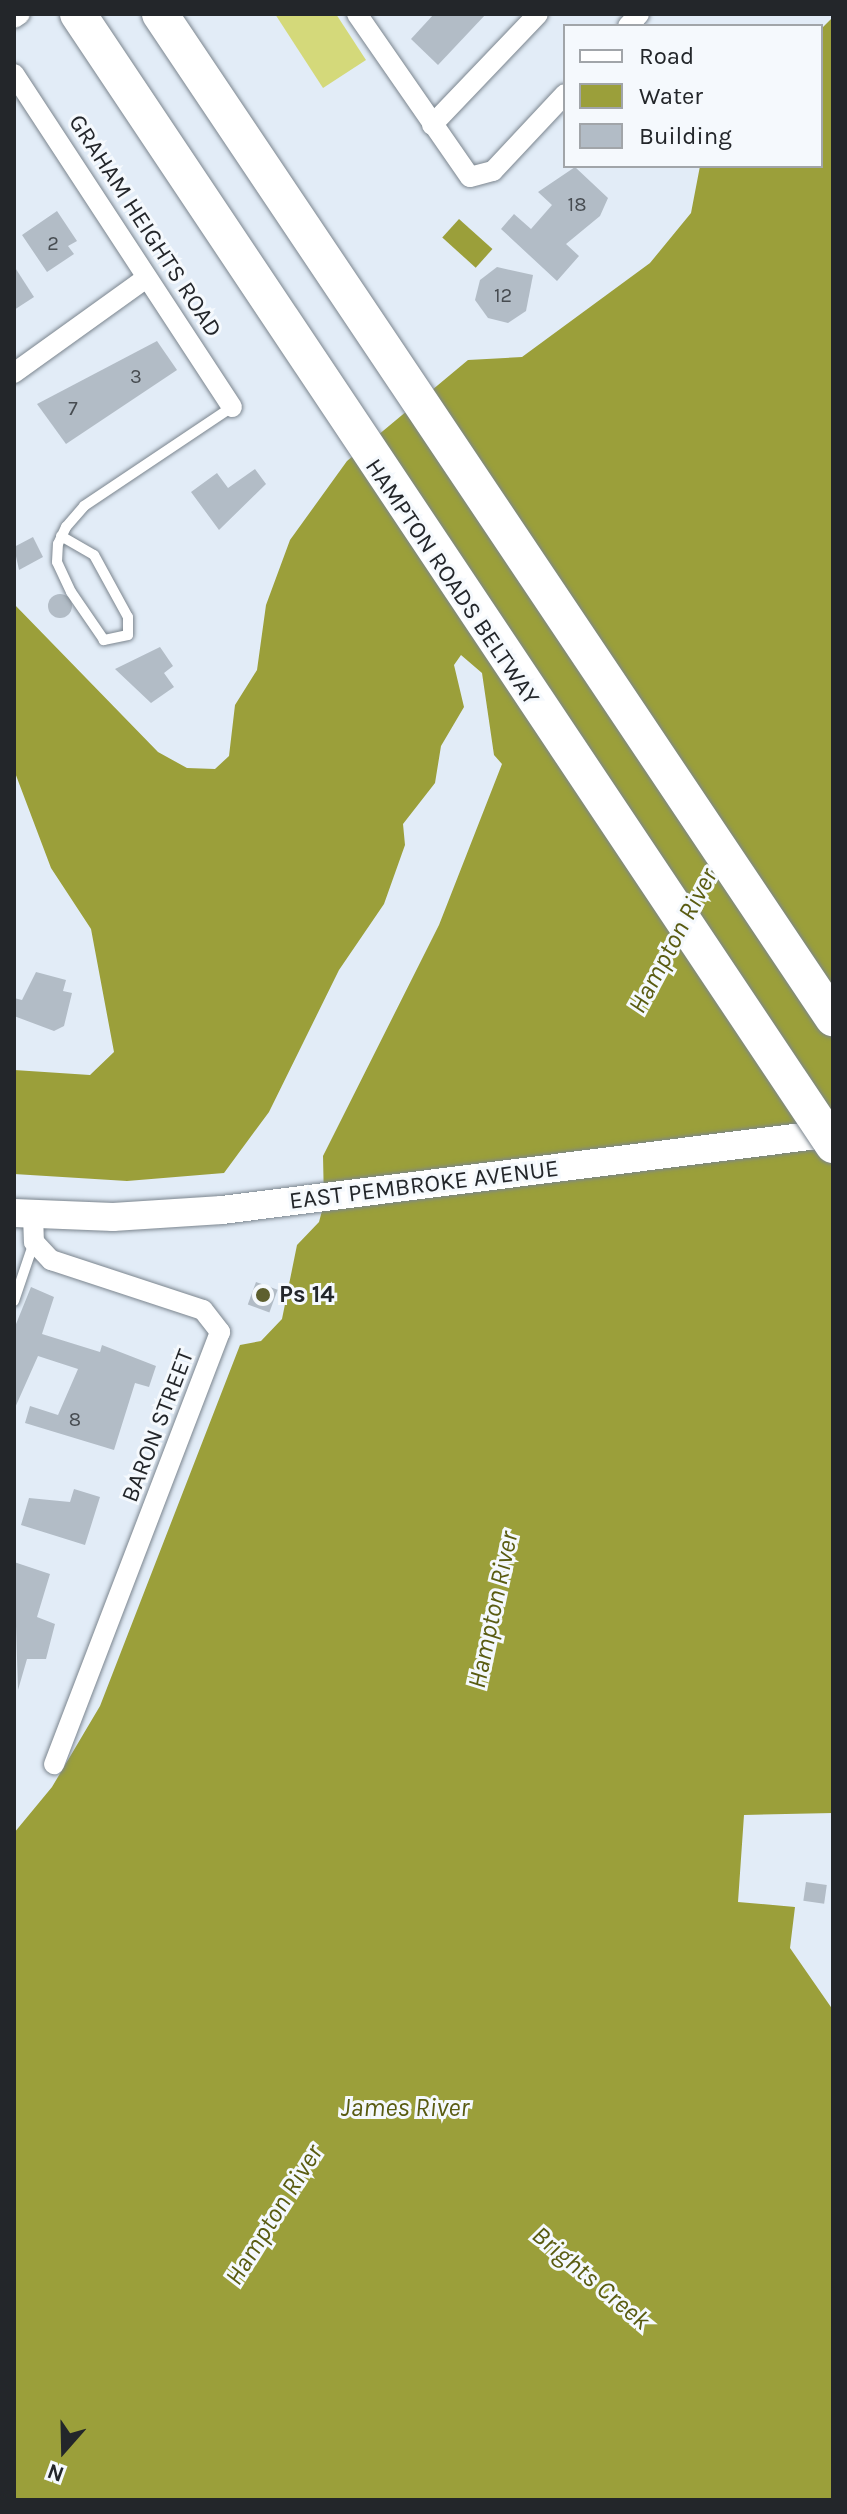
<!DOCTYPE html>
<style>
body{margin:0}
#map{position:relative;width:847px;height:2514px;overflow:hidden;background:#e2ecf7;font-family:Karla,sans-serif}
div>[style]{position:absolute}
.green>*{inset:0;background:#d4d97a}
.water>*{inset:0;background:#9b9f3a;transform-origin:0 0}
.building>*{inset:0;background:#b2bcc6;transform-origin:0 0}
.round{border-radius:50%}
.roads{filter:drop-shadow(0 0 2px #7b858e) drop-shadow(0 0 2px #7b858e)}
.service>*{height:10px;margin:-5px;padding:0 5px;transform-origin:5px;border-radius:5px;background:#fff}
.minor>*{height:20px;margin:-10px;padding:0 10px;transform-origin:10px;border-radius:10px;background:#fff}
.secondary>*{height:28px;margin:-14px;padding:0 14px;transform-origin:14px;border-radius:14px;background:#fff}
.motorway>*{height:36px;margin:-18px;padding:0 18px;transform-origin:18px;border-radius:18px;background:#fff}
.bridges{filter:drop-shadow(0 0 2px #7b858e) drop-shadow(0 0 2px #7b858e)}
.motorway-bridge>*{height:36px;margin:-18px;padding:0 18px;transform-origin:18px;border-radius:18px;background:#fff}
.dots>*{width:22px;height:22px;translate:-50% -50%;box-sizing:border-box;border:4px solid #f5f9fd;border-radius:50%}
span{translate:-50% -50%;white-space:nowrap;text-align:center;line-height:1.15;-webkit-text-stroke:6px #f5f9fd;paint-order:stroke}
.number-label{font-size:20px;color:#474c51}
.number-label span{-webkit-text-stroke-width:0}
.street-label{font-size:24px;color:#23262a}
.poi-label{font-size:24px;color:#23262a;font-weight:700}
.left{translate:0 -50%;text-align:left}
.water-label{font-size:26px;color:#595b11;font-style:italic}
.frame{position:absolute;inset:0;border:16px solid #23262a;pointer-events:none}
.legend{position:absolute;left:563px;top:24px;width:260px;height:144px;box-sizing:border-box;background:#f5f9fd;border:2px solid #a1a5a9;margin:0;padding:10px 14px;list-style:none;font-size:24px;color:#23262a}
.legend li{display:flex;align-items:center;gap:16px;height:40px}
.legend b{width:40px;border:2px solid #a1a5a9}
.north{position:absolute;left:24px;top:2410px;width:80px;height:80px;-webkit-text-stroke:6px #f5f9fd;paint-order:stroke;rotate:200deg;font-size:22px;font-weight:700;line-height:32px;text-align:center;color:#23262a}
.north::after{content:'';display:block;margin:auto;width:28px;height:36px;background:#23262a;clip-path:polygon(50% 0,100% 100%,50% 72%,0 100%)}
</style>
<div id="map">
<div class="green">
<i style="clip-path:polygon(275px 14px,336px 14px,366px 60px,323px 88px)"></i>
</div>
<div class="water">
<i style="clip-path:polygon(833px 17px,833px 1813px,744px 1815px,738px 1902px,795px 1907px,790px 1948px,833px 2010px,833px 2500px,14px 2500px,14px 1833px,52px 1787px,100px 1706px,240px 1345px,261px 1341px,282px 1319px,297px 1245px,319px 1222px,324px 1203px,323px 1156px,439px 925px,502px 764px,494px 755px,482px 673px,461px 655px,454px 665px,464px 707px,441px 746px,435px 783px,403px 824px,405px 845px,384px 904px,339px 970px,269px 1112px,224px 1173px,127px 1181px,14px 1174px,14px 1070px,90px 1075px,114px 1052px,91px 929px,51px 868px,14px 770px,14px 604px,158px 752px,187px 768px,215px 769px,229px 756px,235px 705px,257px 670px,266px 605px,290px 540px,347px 461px,468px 360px,522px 357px,650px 263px,691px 213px,700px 166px,821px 166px,821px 29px)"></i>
<i style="left:459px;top:219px;width:45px;height:25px;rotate:42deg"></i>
</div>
<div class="building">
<i style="clip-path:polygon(434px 14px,486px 14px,438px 65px,411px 39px)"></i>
<i style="clip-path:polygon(575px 167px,608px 198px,600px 216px,566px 244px,579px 256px,557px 281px,501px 229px,514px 214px,531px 229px,552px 205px,538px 192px)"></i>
<i style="clip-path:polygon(57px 211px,77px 241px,68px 246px,74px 254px,47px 272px,22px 235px)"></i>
<i style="clip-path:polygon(14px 266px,34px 297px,14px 310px)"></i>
<i style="clip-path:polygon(497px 267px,533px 275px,526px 311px,508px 323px,488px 318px,475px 300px,480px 280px)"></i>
<i style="clip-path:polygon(157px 341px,177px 370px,66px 444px,37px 404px)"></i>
<i style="clip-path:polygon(255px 469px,266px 484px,219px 530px,191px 492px,217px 473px,228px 488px)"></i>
<i style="clip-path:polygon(33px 537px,43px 557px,19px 570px,14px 547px)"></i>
<i class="round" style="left:48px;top:594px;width:24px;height:24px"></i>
<i style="clip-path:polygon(160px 647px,173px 666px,164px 673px,174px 687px,151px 703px,115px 669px)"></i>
<i style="clip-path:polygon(36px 972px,66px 980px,63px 991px,72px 993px,64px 1026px,54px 1031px,14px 1016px,14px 998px,22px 1000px)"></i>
<i style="left:256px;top:1282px;width:23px;height:24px;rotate:20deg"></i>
<i style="clip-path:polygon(31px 1287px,54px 1297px,42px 1334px,100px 1352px,102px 1345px,156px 1366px,149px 1387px,135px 1383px,114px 1450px,25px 1423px,30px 1406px,58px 1415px,78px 1369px,38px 1356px,14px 1410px,14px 1329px)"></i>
<i style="clip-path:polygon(74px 1489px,100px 1497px,85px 1545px,21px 1525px,29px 1498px,70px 1502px)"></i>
<i style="clip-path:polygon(14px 1562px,50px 1574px,37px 1617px,55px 1624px,46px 1659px,27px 1659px,18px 1690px)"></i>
<i style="left:806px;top:1882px;width:21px;height:19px;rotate:8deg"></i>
</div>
<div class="roads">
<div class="service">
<i style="left:61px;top:536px;width:38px;rotate:30deg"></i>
<i style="left:94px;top:555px;width:71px;rotate:61.3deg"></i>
<i style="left:128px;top:617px;width:18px;rotate:90deg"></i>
<i style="left:128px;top:635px;width:25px;rotate:168deg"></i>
<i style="left:104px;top:640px;width:58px;rotate:-124.5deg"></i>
<i style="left:71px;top:592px;width:33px;rotate:-115deg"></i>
<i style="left:57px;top:562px;width:18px;rotate:-87deg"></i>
<i style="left:58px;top:544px;width:19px;rotate:-65deg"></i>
<i style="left:66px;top:527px;width:28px;rotate:-49deg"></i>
<i style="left:84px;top:506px;width:178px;rotate:-33.8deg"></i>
<i style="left:14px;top:1301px;width:62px;rotate:-71.3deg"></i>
</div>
<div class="minor">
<i style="left:357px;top:14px;width:198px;rotate:55.3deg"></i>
<i style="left:470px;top:177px;width:24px;rotate:-15deg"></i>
<i style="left:493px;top:171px;width:105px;rotate:-46.9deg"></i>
<i style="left:14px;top:18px;width:7px;rotate:-34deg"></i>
<i style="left:628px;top:26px;width:16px;rotate:-47deg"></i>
<i style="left:14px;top:74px;width:398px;rotate:56.8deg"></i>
<i style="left:432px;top:125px;width:153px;rotate:-46.3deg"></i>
<i style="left:14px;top:373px;width:161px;rotate:-35.7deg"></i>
<i style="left:33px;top:1215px;width:27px;rotate:88deg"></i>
<i style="left:34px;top:1242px;width:25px;rotate:47deg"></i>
<i style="left:51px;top:1260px;width:160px;rotate:18.2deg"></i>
<i style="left:203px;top:1310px;width:28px;rotate:52deg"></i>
<i style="left:220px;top:1332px;width:463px;rotate:111deg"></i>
</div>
<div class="secondary">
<i style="left:14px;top:1213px;width:99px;rotate:2.3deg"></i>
<i style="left:113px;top:1217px;width:109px;rotate:-3.7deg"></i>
<i style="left:222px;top:1210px;width:616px;rotate:-7.18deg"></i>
</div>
<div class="motorway">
<i style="left:160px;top:14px;width:1209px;rotate:56.17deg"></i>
</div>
</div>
<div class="bridges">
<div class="motorway-bridge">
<i style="left:78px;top:14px;width:1360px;rotate:56.27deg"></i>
</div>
</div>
<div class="dots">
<i style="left:263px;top:1295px;background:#5e602e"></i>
</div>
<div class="number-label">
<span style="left:577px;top:204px">18</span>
<span style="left:53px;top:243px">2</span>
<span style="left:503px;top:295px">12</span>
<span style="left:136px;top:376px">3</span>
<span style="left:73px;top:408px">7</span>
<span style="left:75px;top:1419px">8</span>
</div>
<div class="street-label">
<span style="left:145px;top:226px;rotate:57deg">GRAHAM HEIGHTS ROAD</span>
<span style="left:452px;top:582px;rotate:56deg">HAMPTON ROADS BELTWAY</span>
<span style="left:424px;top:1185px;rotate:-7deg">EAST PEMBROKE AVENUE</span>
<span style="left:158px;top:1426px;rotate:-69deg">BARON STREET</span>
</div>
<div class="poi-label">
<span class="left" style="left:279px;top:1295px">Ps 14</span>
</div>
<div class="water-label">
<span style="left:673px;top:941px;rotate:-62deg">Hampton River</span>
<span style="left:493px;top:1610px;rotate:-78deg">Hampton River</span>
<span style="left:405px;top:2108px">James River</span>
<span style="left:274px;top:2215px;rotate:-58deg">Hampton River</span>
<span style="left:591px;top:2278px;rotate:40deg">Brights Creek</span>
</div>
<div class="frame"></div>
<ul class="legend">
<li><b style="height:10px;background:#fff"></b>Road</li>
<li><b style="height:22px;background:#9b9f3a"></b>Water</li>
<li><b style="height:22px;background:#b2bcc6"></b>Building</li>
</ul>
<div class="north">N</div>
</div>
